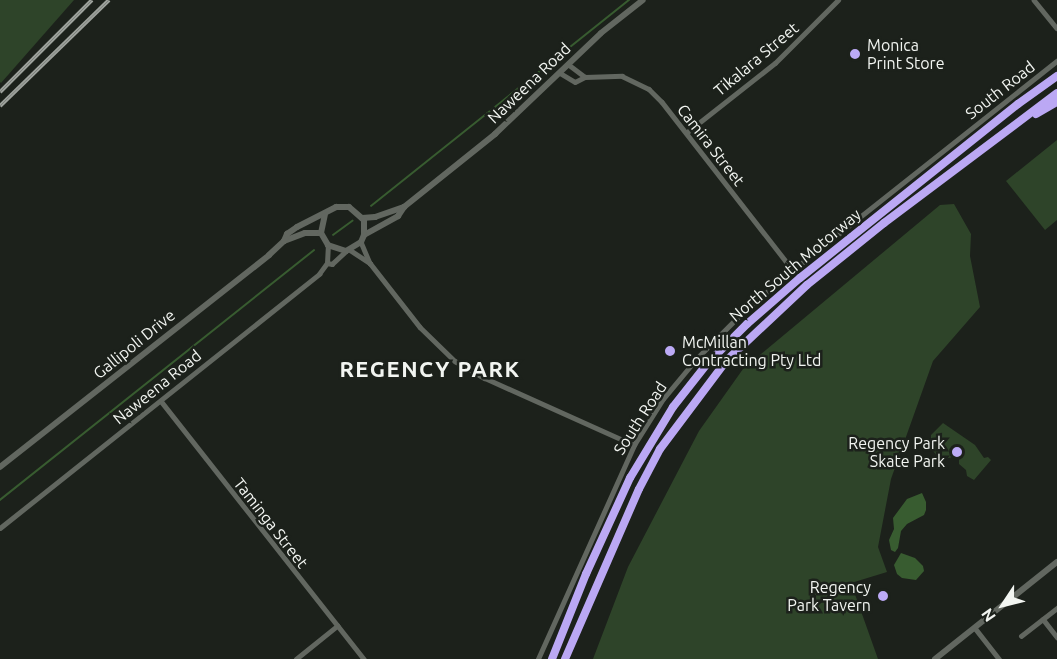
<!DOCTYPE html>
<style>
body{margin:0}
#map{position:relative;width:1057px;height:659px;overflow:hidden;background:#1c211b;font-family:Ubuntu,sans-serif}
div>[style]{position:absolute}
.green>*{inset:0;background:#2e4429}
.water>*{inset:0;background:#385c30}
.stream>*{height:1.5px;margin:-0.75px;padding:0 0.75px;transform-origin:0.75px;border-radius:0.75px;background:#385c30}
.street>*{height:4.5px;margin:-2.25px;padding:0 2.25px;transform-origin:2.25px;border-radius:2.25px;background:#626760}
.secondary>*{height:6px;margin:-3px;padding:0 3px;transform-origin:3px;border-radius:3px;background:#626760}
.highway>*{height:8px;margin:-4px;padding:0 4px;transform-origin:4px;border-radius:4px;background:#bba8f4}
.rail>*{height:4px;margin-top:-2px;transform-origin:0;background:repeating-linear-gradient(90deg,#1c211b 0 4.5px,#9da19c 0 9px);box-sizing:border-box;border-block:2px solid #9da19c}
.dots>*{width:16px;height:16px;translate:-50% -50%;box-sizing:border-box;border:3px solid #1c211b;border-radius:50%}
span{translate:-50% -50%;white-space:nowrap;text-align:center;line-height:1.15;-webkit-text-stroke:5px #1c211b;paint-order:stroke}
.poi-label{font-size:16px;color:#f2f5f1}
.left{translate:0 -50%;text-align:left}
.right{translate:-100% -50%;text-align:right}
.street-label{font-size:16px;color:#f2f5f1}
.district-label{font-size:22px;color:#f2f5f1;font-weight:700;letter-spacing:1.5px}
.north{position:absolute;left:973px;top:575px;width:60px;height:60px;-webkit-text-stroke:4px #1c211b;paint-order:stroke;rotate:235deg;font-size:16px;font-weight:700;line-height:24px;text-align:center;color:#f2f5f1}
.north::after{content:'';display:block;margin:auto;width:21px;height:27px;background:#f2f5f1;clip-path:polygon(50% 0,100% 100%,50% 72%,0 100%)}
</style>
<div id="map">
<div class="green">
<i style="clip-path:polygon(0 0,74px 0,1px 83px,0 82px)"></i>
<i style="clip-path:polygon(1057px 140px,1057px 220px,1045px 230px,1006px 181px)"></i>
<i style="clip-path:polygon(954px 204px,971px 234px,970px 256px,980px 307px,933px 361px,891px 479px,878px 547px,887px 572px,851px 583px,878px 659px,593px 659px,628px 567px,699px 431px,743px 369px,940px 205px)"></i>
<i style="clip-path:polygon(943px 423px,975px 445px,984px 458px,988px 457px,991px 460px,974px 480px,967px 476px,966px 470px,959px 464px,959px 456px,943px 459px,937px 456px,931px 448px,931px 435px)"></i>
</div>
<div class="water">
<i style="clip-path:polygon(922px 493px,926px 502px,926px 510px,924px 515px,907px 524px,901px 531px,898px 548px,895px 552px,891px 550px,889px 540px,894px 529px,893px 518px,907px 499px)"></i>
<i style="clip-path:polygon(901px 553px,915px 558px,923px 566px,924px 571px,916px 580px,902px 578px,897px 574px,894px 565px)"></i>
</div>
<div class="stream">
<i style="left:371px;top:206px;width:330px;rotate:-38.6deg"></i>
<i style="left:333px;top:235px;width:24px;rotate:-36deg"></i>
<i style="left:0;top:500px;width:401px;rotate:-38.5deg"></i>
</div>
<div class="street">
<i style="left:1034px;top:0;width:36px;rotate:51deg"></i>
<i style="left:568px;top:64px;width:21px;rotate:37deg"></i>
<i style="left:560px;top:73px;width:17px;rotate:31deg"></i>
<i style="left:575px;top:82px;width:11px;rotate:-27deg"></i>
<i style="left:585px;top:77px;width:37px;rotate:-2deg"></i>
<i style="left:622px;top:76px;width:30px;rotate:26deg"></i>
<i style="left:649px;top:89px;width:18px;rotate:45deg"></i>
<i style="left:662px;top:102px;width:213px;rotate:52.1deg"></i>
<i style="left:686px;top:133px;width:113px;rotate:-38.2deg"></i>
<i style="left:775px;top:63px;width:89px;rotate:-45deg"></i>
<i style="left:361px;top:242px;width:23px;rotate:67deg"></i>
<i style="left:350px;top:250px;width:24px;rotate:33deg"></i>
<i style="left:370px;top:263px;width:81px;rotate:52deg"></i>
<i style="left:420px;top:327px;width:49px;rotate:44.2deg"></i>
<i style="left:455px;top:361px;width:34px;rotate:30deg"></i>
<i style="left:485px;top:378px;width:163px;rotate:24.2deg"></i>
<i style="left:327px;top:263px;width:5px;rotate:11deg"></i>
<i style="left:332px;top:264px;width:19px;rotate:-43deg"></i>
<i style="left:161px;top:401px;width:328px;rotate:51.8deg"></i>
<i style="left:0;top:528px;width:408px;rotate:-38.5deg"></i>
<i style="left:319px;top:274px;width:14px;rotate:-54deg"></i>
<i style="left:327px;top:263px;width:18px;rotate:-87deg"></i>
<i style="left:1043px;top:619px;width:23px;rotate:52deg"></i>
<i style="left:975px;top:628px;width:39px;rotate:52deg"></i>
<i style="left:1021px;top:636px;width:46px;rotate:-37.9deg"></i>
<i style="left:296px;top:659px;width:53px;rotate:-38.8deg"></i>
<i style="left:538px;top:659px;width:235px;rotate:-65.8deg"></i>
<i style="left:634px;top:445px;width:54px;rotate:-57.8deg"></i>
<i style="left:663px;top:399px;width:53px;rotate:-50.3deg"></i>
<i style="left:697px;top:358px;width:65px;rotate:-45deg"></i>
<i style="left:743px;top:312px;width:65px;rotate:-40deg"></i>
<i style="left:793px;top:270px;width:337px;rotate:-38.4deg"></i>
</div>
<div class="secondary">
<i style="left:362px;top:218px;width:13px;rotate:-4deg"></i>
<i style="left:375px;top:217px;width:31px;rotate:-19deg"></i>
<i style="left:364px;top:235px;width:39px;rotate:-29deg"></i>
<i style="left:398px;top:216px;width:11px;rotate:-56deg"></i>
<i style="left:404px;top:207px;width:117px;rotate:-38.7deg"></i>
<i style="left:495px;top:134px;width:146px;rotate:-43.6deg"></i>
<i style="left:601px;top:33px;width:53px;rotate:-38.2deg"></i>
<i style="left:284px;top:241px;width:22px;rotate:-21deg"></i>
<i style="left:305px;top:233px;width:16px"></i>
<i style="left:0;top:467px;width:342px;rotate:-38.2deg"></i>
<i style="left:269px;top:255px;width:21px;rotate:-43deg"></i>
<i style="left:284px;top:241px;width:8px;rotate:-67deg"></i>
<i style="left:287px;top:234px;width:12px;rotate:-35deg"></i>
<i style="left:297px;top:227px;width:44px;rotate:-27.1deg"></i>
<i style="left:336px;top:207px;width:13px"></i>
<i style="left:349px;top:207px;width:20px;rotate:41deg"></i>
<i style="left:364px;top:220px;width:15px;rotate:90deg"></i>
<i style="left:364px;top:235px;width:8px;rotate:113deg"></i>
<i style="left:361px;top:242px;width:17px;rotate:149deg"></i>
<i style="left:346px;top:251px;width:19px;rotate:-162deg"></i>
<i style="left:328px;top:245px;width:14px;rotate:-120deg"></i>
<i style="left:321px;top:233px;width:19px;rotate:-78deg"></i>
<i style="left:935px;top:659px;width:156px;rotate:-38.5deg"></i>
</div>
<div class="highway">
<i style="left:1036px;top:114px;width:24px;rotate:-30deg"></i>
<i style="left:552px;top:659px;width:92px;rotate:-68.2deg"></i>
<i style="left:586px;top:574px;width:106px;rotate:-65.4deg"></i>
<i style="left:630px;top:478px;width:83px;rotate:-58.8deg"></i>
<i style="left:673px;top:407px;width:55px;rotate:-51.7deg"></i>
<i style="left:707px;top:364px;width:57px;rotate:-45deg"></i>
<i style="left:747px;top:324px;width:70px;rotate:-41deg"></i>
<i style="left:800px;top:278px;width:279px;rotate:-38.6deg"></i>
<i style="left:1018px;top:104px;width:48px;rotate:-35.7deg"></i>
<i style="left:565px;top:659px;width:185px;rotate:-66.5deg"></i>
<i style="left:639px;top:489px;width:45px;rotate:-62.3deg"></i>
<i style="left:660px;top:449px;width:110px;rotate:-53.1deg"></i>
<i style="left:726px;top:361px;width:111px;rotate:-43.2deg"></i>
<i style="left:807px;top:285px;width:99px;rotate:-38.8deg"></i>
<i style="left:884px;top:223px;width:216px;rotate:-36.9deg"></i>
</div>
<div class="rail">
<i style="left:0;top:92px;width:130px;rotate:-45deg"></i>
<i style="left:0;top:106px;width:152px;rotate:-44.2deg"></i>
</div>
<div class="dots">
<i style="left:855px;top:54px;background:#bcaaf6"></i>
<i style="left:670px;top:351px;background:#bcaaf6"></i>
<i style="left:957px;top:452px;background:#bcaaf6"></i>
<i style="left:883px;top:596px;background:#bcaaf6"></i>
</div>
<div class="poi-label">
<span class="left" style="left:867px;top:54px">Monica<br>Print Store</span>
<span class="left" style="left:682px;top:351px">McMillan<br>Contracting Pty Ltd</span>
<span class="right" style="left:945px;top:452px">Regency Park<br>Skate Park</span>
<span class="right" style="left:871px;top:596px">Regency<br>Park Tavern</span>
</div>
<div class="street-label">
<span style="left:756px;top:59px;rotate:-40deg">Tikalara Street</span>
<span style="left:529px;top:83px;rotate:-44deg">Naweena Road</span>
<span style="left:1000px;top:90px;rotate:-38deg">South Road</span>
<span style="left:711px;top:145px;rotate:52deg">Camira Street</span>
<span style="left:795px;top:265px;rotate:-40deg">North South Motorway</span>
<span style="left:134px;top:344px;rotate:-39deg">Gallipoli Drive</span>
<span style="left:157px;top:387px;rotate:-39deg">Naweena Road</span>
<span style="left:640px;top:418px;rotate:-57deg">South Road</span>
<span style="left:271px;top:523px;rotate:52deg">Taminga Street</span>
</div>
<div class="district-label">
<span style="left:430px;top:369px">REGENCY PARK</span>
</div>
<div class="north">N</div>
</div>
